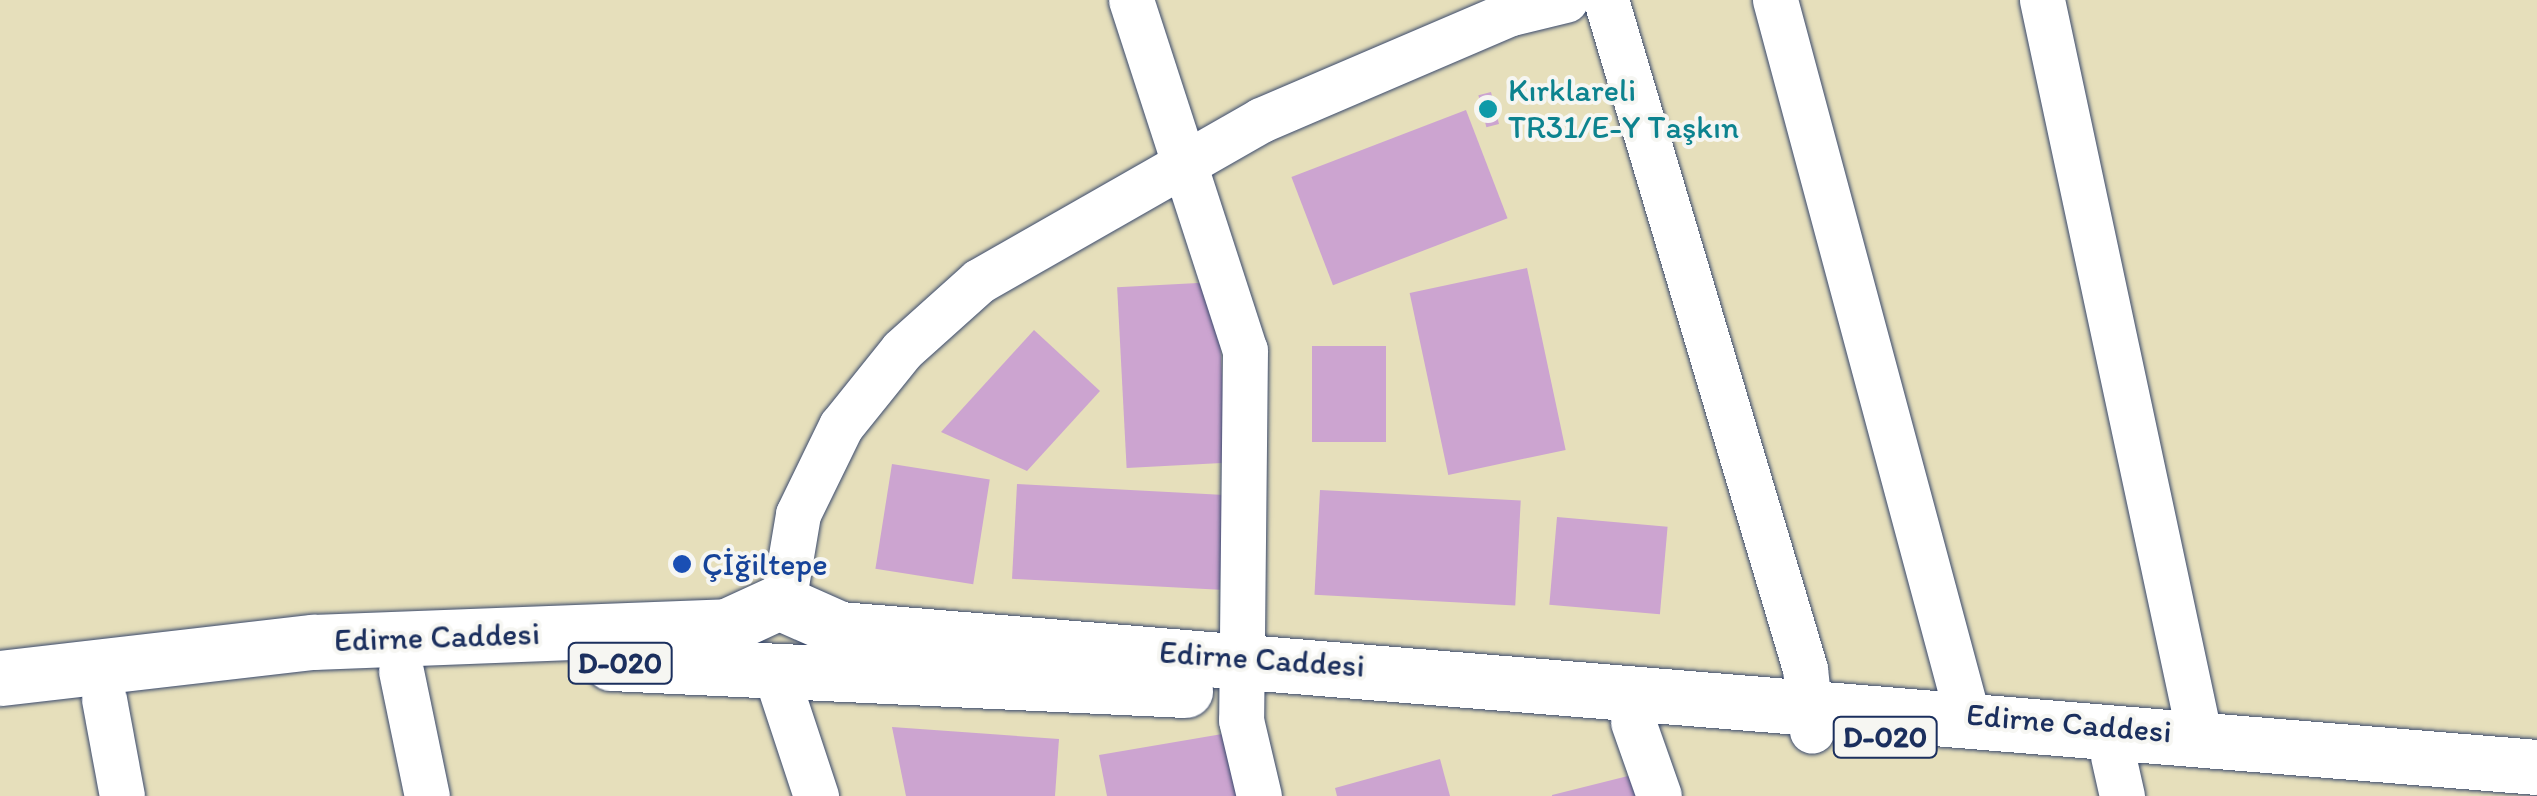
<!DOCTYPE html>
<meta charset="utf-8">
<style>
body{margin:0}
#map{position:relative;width:2537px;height:796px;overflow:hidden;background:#e6dfbb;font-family:Itim,sans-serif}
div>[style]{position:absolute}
.building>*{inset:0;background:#cca4d0;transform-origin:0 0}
.roads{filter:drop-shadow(0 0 2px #39496c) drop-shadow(0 0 2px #39496c)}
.minor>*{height:45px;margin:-22.5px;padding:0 22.5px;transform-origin:22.5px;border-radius:22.5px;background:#fff}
.trunk>*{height:55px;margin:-27.5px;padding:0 27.5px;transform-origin:27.5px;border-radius:27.5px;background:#fff}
.dots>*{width:28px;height:28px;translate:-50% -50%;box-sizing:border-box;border:5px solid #f6f6f2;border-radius:50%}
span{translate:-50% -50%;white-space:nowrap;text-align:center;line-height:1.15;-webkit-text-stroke:8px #f6f6f2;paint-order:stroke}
.shield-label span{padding:2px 8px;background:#f6f6f2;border:2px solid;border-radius:8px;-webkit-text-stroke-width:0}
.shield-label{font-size:30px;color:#1b2f5e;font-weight:700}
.culture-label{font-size:32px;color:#0d838f}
.left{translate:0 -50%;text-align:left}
.transit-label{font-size:32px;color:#164399}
.street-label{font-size:32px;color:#1b2f5e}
</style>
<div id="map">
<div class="building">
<i style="left:1491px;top:92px;width:33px;height:13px;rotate:76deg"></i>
<i style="left:1466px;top:110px;width:116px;height:187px;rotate:69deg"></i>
<i style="left:1527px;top:268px;width:186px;height:120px;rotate:78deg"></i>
<i style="left:1217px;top:282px;width:181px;height:100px;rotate:87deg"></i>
<i style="clip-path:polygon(1034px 330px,1100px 391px,1027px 471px,941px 432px)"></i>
<i style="left:1312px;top:346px;width:74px;height:96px"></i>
<i style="left:892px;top:464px;width:99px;height:106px;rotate:9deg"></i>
<i style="left:1017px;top:484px;width:208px;height:95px;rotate:3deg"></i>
<i style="left:1320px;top:490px;width:201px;height:105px;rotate:3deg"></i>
<i style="left:1557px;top:517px;width:111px;height:88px;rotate:5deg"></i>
<i style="clip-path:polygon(892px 727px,1059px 739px,1055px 796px,906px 796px)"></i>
<i style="clip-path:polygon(1234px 732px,1245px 796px,1107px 796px,1099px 755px)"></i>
<i style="clip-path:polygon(1440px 759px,1450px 796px,1337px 796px,1335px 788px)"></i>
<i style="clip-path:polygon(1644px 772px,1650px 796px,1552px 796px,1552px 795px)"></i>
</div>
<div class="roads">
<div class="minor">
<i style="left:1131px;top:0;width:368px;rotate:72deg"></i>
<i style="left:1245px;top:350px;width:370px;rotate:90.6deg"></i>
<i style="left:1241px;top:720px;width:78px;rotate:76.7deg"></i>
<i style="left:1606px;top:0;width:698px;rotate:73.43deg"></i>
<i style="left:1805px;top:669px;width:62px;rotate:83.6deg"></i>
<i style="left:1775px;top:0;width:740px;rotate:74.97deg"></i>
<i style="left:2042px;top:0;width:751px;rotate:77.93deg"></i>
<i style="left:783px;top:603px;width:90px;rotate:-80.4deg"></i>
<i style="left:798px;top:514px;width:98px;rotate:-64deg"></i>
<i style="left:841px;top:426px;width:97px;rotate:-51.2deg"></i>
<i style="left:902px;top:350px;width:103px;rotate:-41.9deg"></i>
<i style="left:979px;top:281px;width:325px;rotate:-29.7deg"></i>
<i style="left:1261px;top:120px;width:272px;rotate:-23.2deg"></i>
<i style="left:1511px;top:13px;width:56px;rotate:-13.5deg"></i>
<i style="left:401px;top:671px;width:128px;rotate:78.3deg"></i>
<i style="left:775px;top:672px;width:131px;rotate:71.7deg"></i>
<i style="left:104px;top:699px;width:99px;rotate:79.5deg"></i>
<i style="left:1633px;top:722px;width:78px;rotate:70.6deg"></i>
<i style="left:2113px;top:756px;width:41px;rotate:77.3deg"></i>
</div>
<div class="trunk">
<i style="left:611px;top:663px;width:575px;rotate:2.69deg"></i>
<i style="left:0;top:678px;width:315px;rotate:-6.6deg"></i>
<i style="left:313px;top:642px;width:414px;rotate:-2.2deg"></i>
<i style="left:727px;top:626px;width:57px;rotate:-24.8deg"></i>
<i style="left:779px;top:602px;width:67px;rotate:23.9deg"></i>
<i style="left:840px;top:629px;width:1703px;rotate:4.65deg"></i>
</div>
</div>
<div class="dots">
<i style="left:1488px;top:109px;background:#0f9aa8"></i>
<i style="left:682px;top:564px;background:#1a4fb4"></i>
</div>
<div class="shield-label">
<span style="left:620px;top:663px">D-020</span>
<span style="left:1885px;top:737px">D-020</span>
</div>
<div class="culture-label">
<span class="left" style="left:1508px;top:109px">Kırklareli<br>TR31/E-Y Taşkın</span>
</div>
<div class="transit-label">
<span class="left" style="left:702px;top:564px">Çİğiltepe</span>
</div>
<div class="street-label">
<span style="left:437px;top:637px;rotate:-2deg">Edirne Caddesi</span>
<span style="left:1262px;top:659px;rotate:4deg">Edirne Caddesi</span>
<span style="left:2069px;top:723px;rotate:5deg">Edirne Caddesi</span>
</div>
</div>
